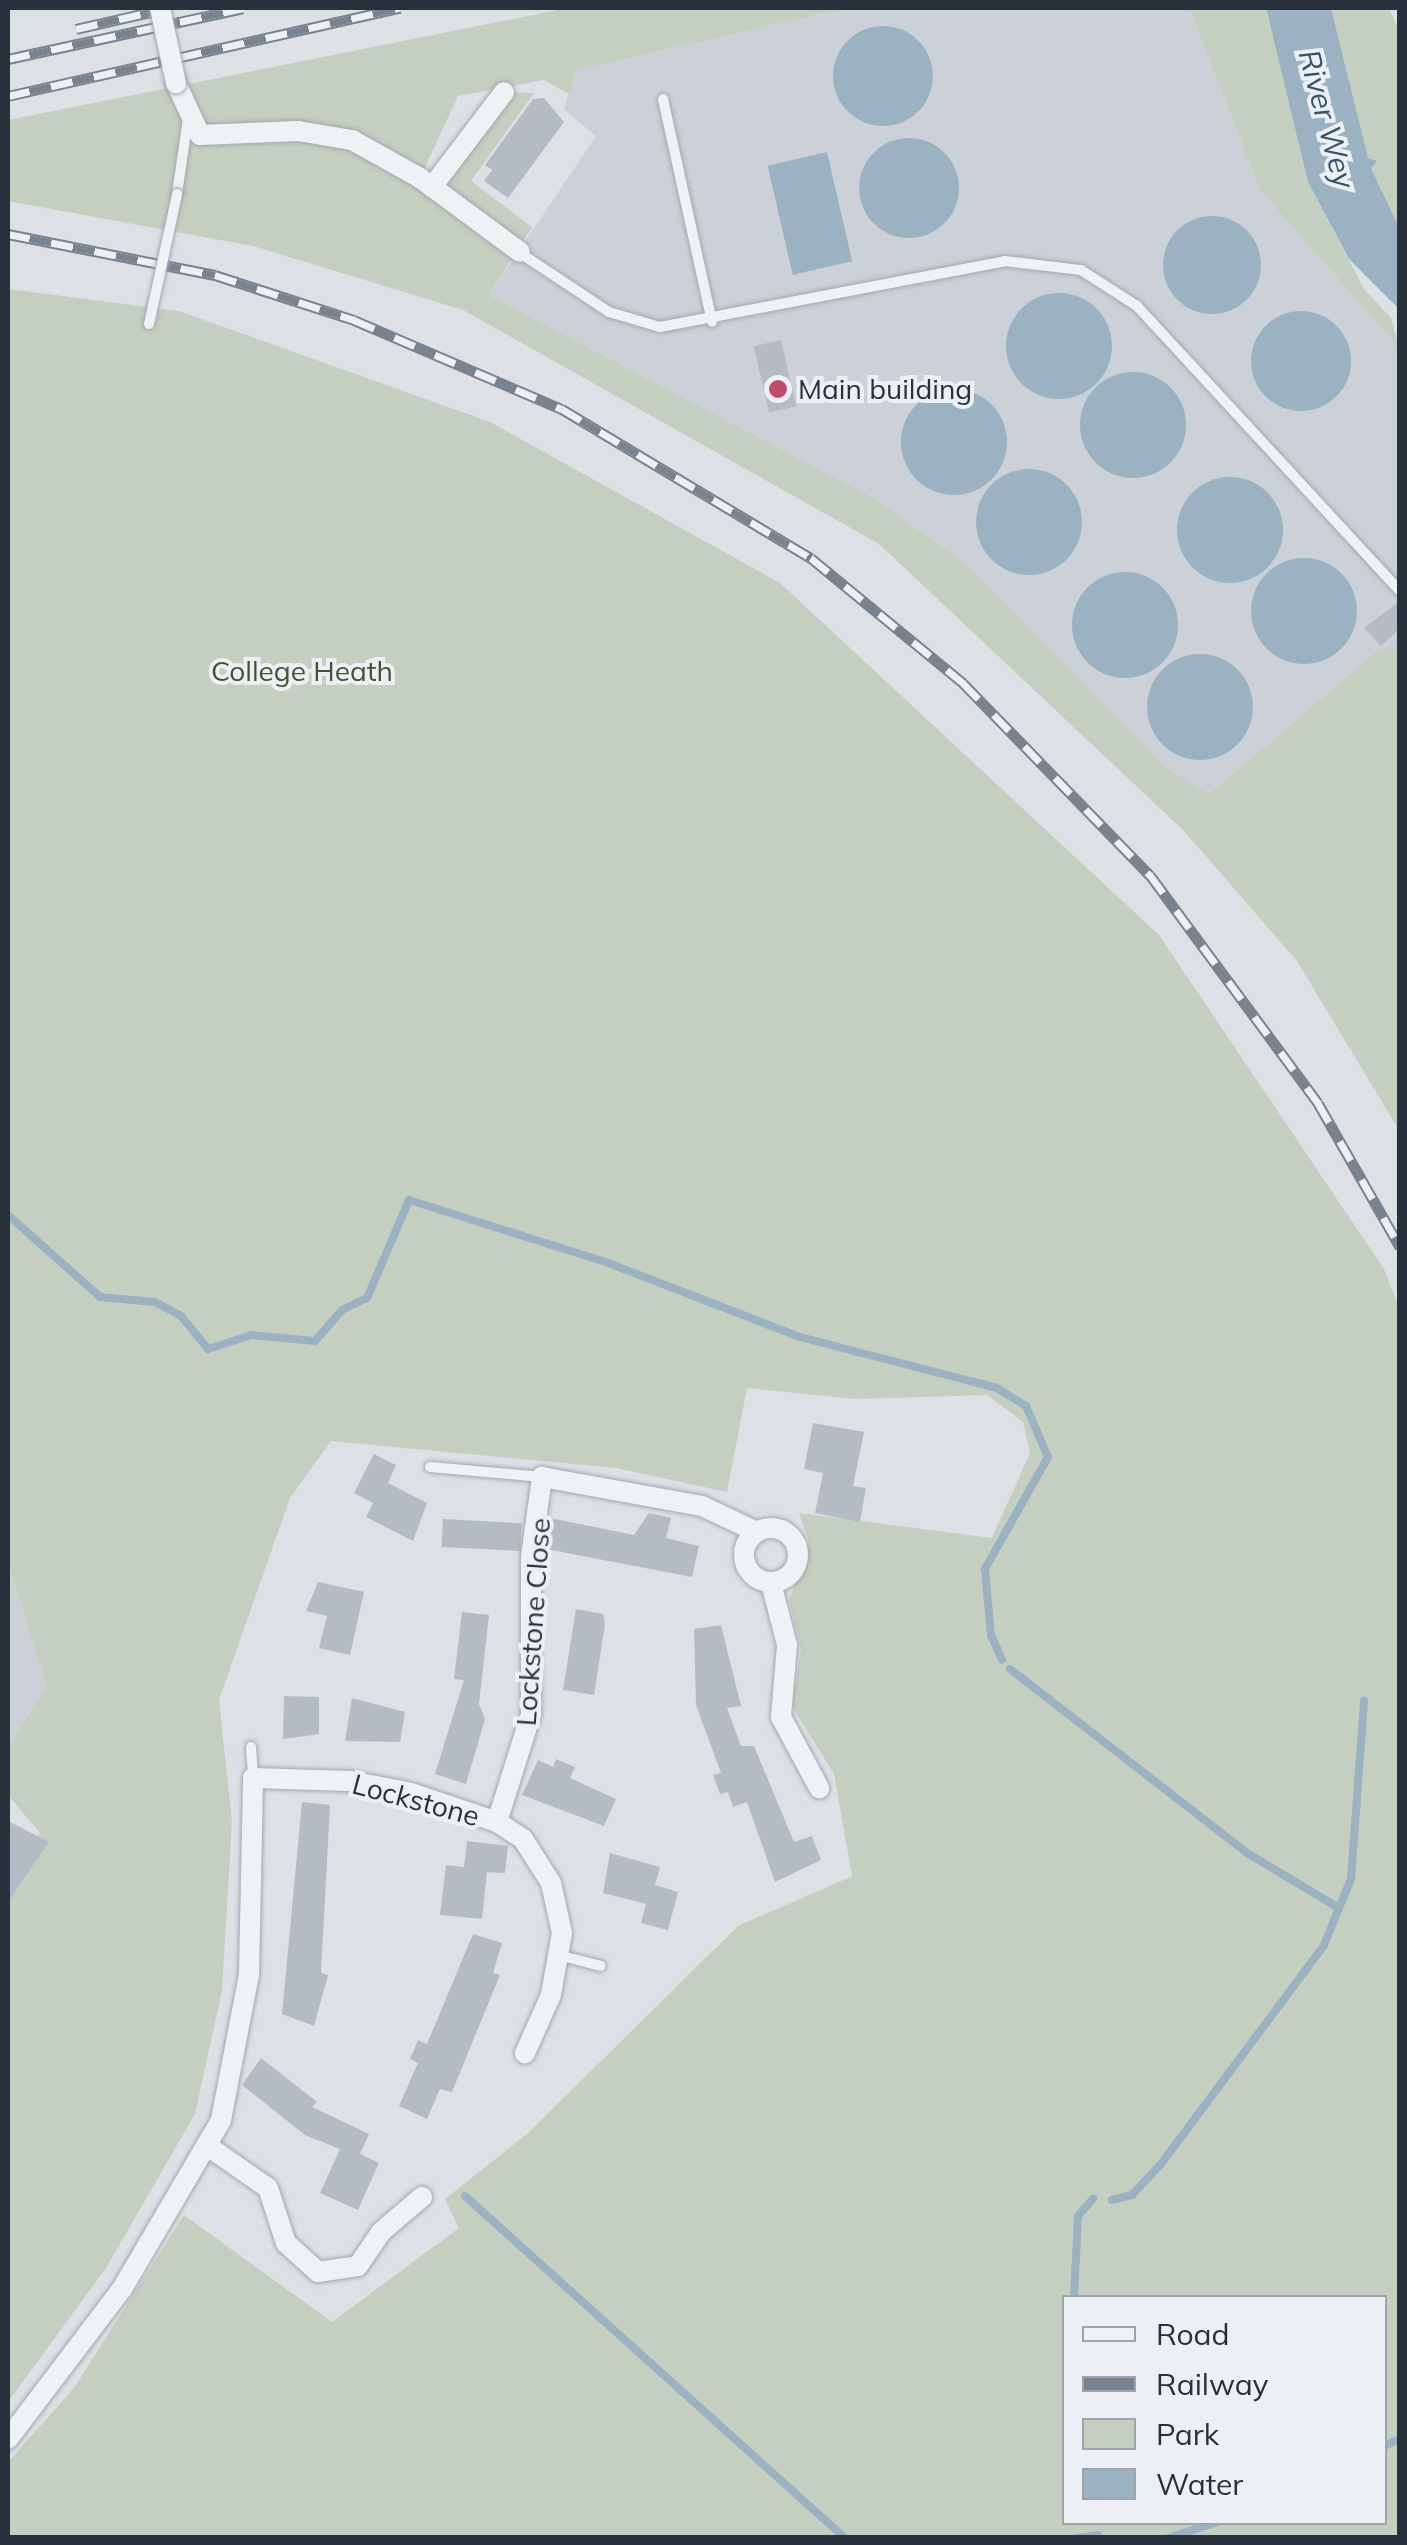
<!DOCTYPE html>
<style>
body{margin:0}
#map{position:relative;width:1407px;height:2545px;overflow:hidden;background:#dde1e6;font-family:Mulish,sans-serif}
div>[style]{position:absolute}
.built>*{inset:0;background:#cbd1d7}
.green>*{inset:0;background:#c5cfbf}
.water>*{inset:0;background:#9bb2c3;transform-origin:0 0}
.round{border-radius:50%}
.stream>*{height:8px;margin:-4px;padding:0 4px;transform-origin:4px;border-radius:4px;background:#9bb2c3}
.building>*{inset:0;background:#b5bbc2;transform-origin:0 0}
.roads{filter:drop-shadow(0 0 2px #a3a9af) drop-shadow(0 0 2px #a3a9af)}
.service>*{height:10px;margin:-5px;padding:0 5px;transform-origin:5px;border-radius:5px;background:#eff2f4}
.minor>*{height:20px;margin:-10px;padding:0 10px;transform-origin:10px;border-radius:10px;background:#eff2f4}
.minor>.ring{margin:-10px;padding:0;box-sizing:content-box;background:none;border:20px solid #eff2f4;border-radius:50%}
.rail>*{height:11px;margin-top:-5.5px;transform-origin:0;background:repeating-linear-gradient(90deg,#ecf0f4 0 22px,#78838e 0 44px);box-sizing:border-box;border-block:2px solid #78838e}
.bridges{filter:drop-shadow(0 0 2px #a3a9af) drop-shadow(0 0 2px #a3a9af)}
.service-bridge>*{height:10px;margin:-5px;padding:0 5px;transform-origin:5px;border-radius:5px;background:#eff2f4}
.minor-bridge>*{height:20px;margin:-10px;padding:0 10px;transform-origin:10px;border-radius:10px;background:#eff2f4}
.dots>*{width:28px;height:28px;translate:-50% -50%;box-sizing:border-box;border:5px solid #ecf0f4;border-radius:50%}
span{translate:-50% -50%;white-space:nowrap;text-align:center;line-height:1.15;-webkit-text-stroke:8px #ecf0f4;paint-order:stroke}
.poi-label{font-size:28px;color:#28313b}
.left{translate:0 -50%;text-align:left}
.park-label{font-size:28px;color:#3f5536}
.street-label{font-size:28px;color:#28313b}
.water-label{font-size:30px;color:#36536b;font-style:italic}
.frame{position:absolute;inset:0;border:10px solid #28313b;pointer-events:none}
.legend{position:absolute;left:1062px;top:2295px;width:325px;height:230px;box-sizing:border-box;background:#ecf0f4;border:2px solid #9ea4aa;margin:0;padding:12px 18px;list-style:none;font-size:30px;color:#28313b}
.legend li{display:flex;align-items:center;gap:20px;height:50px}
.legend b{width:50px;border:2px solid #9ea4aa}
</style>
<div id="map">
<div class="built">
<i style="clip-path:polygon(848px 8px,1189px 8px,1260px 190px,1399px 348px,1399px 645px,1376px 652px,1209px 794px,1164px 766px,874px 498px,489px 295px,596px 136px,564px 109px,576px 70px)"></i>
<i style="clip-path:polygon(8px 1563px,46px 1686px,8px 1748px)"></i>
</div>
<div class="green">
<i style="clip-path:polygon(568px 8px,848px 8px,576px 70px,569px 94px,544px 80px,458px 96px,420px 178px,432px 187px,504px 92px,534px 93px,471px 181px,532px 227px,489px 295px,874px 498px,972px 569px,1164px 766px,1209px 794px,1376px 652px,1399px 645px,1399px 1130px,1297px 961px,1184px 831px,879px 544px,463px 310px,253px 246px,8px 201px,8px 120px)"></i>
<i style="clip-path:polygon(1189px 8px,1266px 8px,1308px 182px,1364px 289px,1391px 318px,1399px 348px,1260px 190px)"></i>
<i style="clip-path:polygon(1331px 8px,1389px 8px,1399px 31px,1399px 227px,1370px 169px)"></i>
<i style="clip-path:polygon(evenodd,8px 289px,179px 311px,490px 422px,780px 583px,1159px 935px,1384px 1269px,1400px 1309px,1399px 2537px,8px 2537px,8px 2462px,74px 2388px,184px 2215px,332px 2322px,459px 2228px,445px 2199px,527px 2134px,738px 1926px,852px 1876px,834px 1774px,792px 1706px,801px 1649px,789px 1600px,809px 1541px,799px 1513px,992px 1538px,1030px 1453px,1023px 1422px,987px 1395px,855px 1399px,747px 1388px,727px 1492px,616px 1468px,331px 1441px,290px 1498px,219px 1700px,232px 1822px,222px 1991px,195px 2114px,106px 2268px,8px 2402px,8px 1876px,40px 1833px,8px 1795px,8px 1748px,46px 1686px,8px 1563px,8px 289px,1064px 2298px,1384px 2298px,1384px 2522px,1064px 2522px,1064px 2298px)"></i>
</div>
<div class="water">
<i style="clip-path:polygon(1266px 8px,1331px 8px,1368px 158px,1377px 161px,1371px 169px,1399px 227px,1399px 309px,1349px 259px,1308px 182px)"></i>
<i class="round" style="left:833px;top:26px;width:100px;height:100px"></i>
<i class="round" style="left:859px;top:138px;width:100px;height:100px"></i>
<i style="left:827px;top:152px;width:112px;height:61px;rotate:77deg"></i>
<i class="round" style="left:1163px;top:216px;width:98px;height:98px"></i>
<i class="round" style="left:1006px;top:293px;width:106px;height:106px"></i>
<i class="round" style="left:1251px;top:311px;width:100px;height:100px"></i>
<i class="round" style="left:1080px;top:372px;width:106px;height:106px"></i>
<i class="round" style="left:901px;top:389px;width:106px;height:106px"></i>
<i class="round" style="left:976px;top:469px;width:106px;height:106px"></i>
<i class="round" style="left:1177px;top:477px;width:106px;height:106px"></i>
<i class="round" style="left:1251px;top:558px;width:106px;height:106px"></i>
<i class="round" style="left:1072px;top:572px;width:106px;height:106px"></i>
<i class="round" style="left:1147px;top:654px;width:106px;height:106px"></i>
</div>
<div class="stream">
<i style="left:8px;top:1215px;width:123px;rotate:41.7deg"></i>
<i style="left:100px;top:1297px;width:55px;rotate:5.2deg"></i>
<i style="left:155px;top:1302px;width:30px;rotate:28deg"></i>
<i style="left:181px;top:1316px;width:43px;rotate:50.7deg"></i>
<i style="left:208px;top:1349px;width:46px;rotate:-17.7deg"></i>
<i style="left:252px;top:1335px;width:63px;rotate:5.4deg"></i>
<i style="left:315px;top:1341px;width:41px;rotate:-48.9deg"></i>
<i style="left:342px;top:1310px;width:28px;rotate:-26deg"></i>
<i style="left:367px;top:1298px;width:107px;rotate:-66.8deg"></i>
<i style="left:409px;top:1200px;width:203px;rotate:17.5deg"></i>
<i style="left:603px;top:1261px;width:211px;rotate:21.1deg"></i>
<i style="left:800px;top:1337px;width:203px;rotate:14.5deg"></i>
<i style="left:997px;top:1388px;width:34px;rotate:32deg"></i>
<i style="left:1026px;top:1406px;width:56px;rotate:66.7deg"></i>
<i style="left:1048px;top:1457px;width:129px;rotate:119.4deg"></i>
<i style="left:985px;top:1569px;width:66px;rotate:84.8deg"></i>
<i style="left:991px;top:1635px;width:27px;rotate:66deg"></i>
<i style="left:1010px;top:1669px;width:300px;rotate:37.8deg"></i>
<i style="left:1247px;top:1853px;width:107px;rotate:30.9deg"></i>
<i style="left:465px;top:2196px;width:511px;rotate:41.99deg"></i>
<i style="left:1112px;top:2200px;width:21px;rotate:-14deg"></i>
<i style="left:1132px;top:2195px;width:42px;rotate:-46.9deg"></i>
<i style="left:1161px;top:2164px;width:273px;rotate:-53.3deg"></i>
<i style="left:1324px;top:1945px;width:71px;rotate:-67.8deg"></i>
<i style="left:1351px;top:1879px;width:179px;rotate:-85.8deg"></i>
<i style="left:1074px;top:2298px;width:82px;rotate:-87.2deg"></i>
<i style="left:1078px;top:2216px;width:23px;rotate:-49deg"></i>
<i style="left:1384px;top:2446px;width:17px;rotate:-24deg"></i>
<i style="left:1077px;top:2538px;width:21px;rotate:-8deg"></i>
<i style="left:1168px;top:2538px;width:52px;rotate:-18.1deg"></i>
</div>
<div class="building">
<i style="clip-path:polygon(544px 98px,564px 122px,508px 198px,484px 181px,492px 170px,485px 165px,533px 99px)"></i>
<i style="left:781px;top:340px;width:68px;height:28px;rotate:77deg"></i>
<i style="clip-path:polygon(1400px 601px,1400px 628px,1381px 646px,1364px 628px)"></i>
<i style="clip-path:polygon(813px 1423px,864px 1432px,853px 1486px,866px 1488px,860px 1522px,815px 1513px,823px 1473px,804px 1469px)"></i>
<i style="clip-path:polygon(374px 1454px,396px 1465px,388px 1483px,427px 1503px,413px 1541px,366px 1517px,373px 1503px,354px 1493px)"></i>
<i style="clip-path:polygon(649px 1513px,671px 1518px,666px 1538px,699px 1546px,692px 1577px,546px 1549px,550px 1518px,634px 1535px)"></i>
<i style="left:443px;top:1519px;width:79px;height:28px;rotate:3deg"></i>
<i style="clip-path:polygon(318px 1582px,364px 1592px,350px 1655px,319px 1648px,327px 1616px,306px 1611px)"></i>
<i style="clip-path:polygon(576px 1609px,603px 1614px,605px 1624px,594px 1695px,563px 1690px)"></i>
<i style="clip-path:polygon(462px 1612px,489px 1615px,479px 1704px,485px 1719px,466px 1784px,435px 1774px,464px 1680px,454px 1679px)"></i>
<i style="clip-path:polygon(721px 1625px,741px 1706px,727px 1708px,741px 1746px,754px 1746px,794px 1842px,812px 1836px,821px 1860px,775px 1882px,747px 1802px,733px 1807px,728px 1792px,720px 1794px,713px 1775px,721px 1773px,696px 1705px,694px 1629px)"></i>
<i style="clip-path:polygon(284px 1696px,319px 1697px,319px 1734px,283px 1739px)"></i>
<i style="clip-path:polygon(352px 1698px,405px 1712px,400px 1742px,345px 1741px)"></i>
<i style="clip-path:polygon(556px 1759px,575px 1767px,570px 1778px,616px 1799px,604px 1826px,522px 1795px,538px 1760px,553px 1767px)"></i>
<i style="clip-path:polygon(302px 1802px,330px 1805px,321px 1973px,328px 1975px,314px 2026px,282px 2014px)"></i>
<i style="clip-path:polygon(8px 1821px,49px 1842px,8px 1902px)"></i>
<i style="clip-path:polygon(467px 1841px,508px 1846px,505px 1873px,487px 1872px,482px 1919px,440px 1915px,446px 1865px,464px 1867px)"></i>
<i style="clip-path:polygon(610px 1853px,660px 1867px,655px 1885px,678px 1892px,668px 1930px,641px 1923px,646px 1904px,603px 1893px)"></i>
<i style="clip-path:polygon(473px 1934px,502px 1943px,493px 1973px,500px 1975px,452px 2092px,440px 2089px,427px 2119px,399px 2106px,418px 2063px,410px 2059px,418px 2040px,427px 2044px)"></i>
<i style="clip-path:polygon(261px 2058px,317px 2102px,312px 2107px,369px 2134px,360px 2154px,379px 2163px,358px 2210px,320px 2193px,340px 2149px,305px 2135px,242px 2085px)"></i>
</div>
<div class="roads">
<div class="service">
<i style="left:663px;top:99px;width:228px;rotate:77.6deg"></i>
<i style="left:177px;top:194px;width:76px;rotate:-81.7deg"></i>
<i style="left:520px;top:253px;width:107px;rotate:33.5deg"></i>
<i style="left:609px;top:312px;width:53px;rotate:16.4deg"></i>
<i style="left:660px;top:327px;width:351px;rotate:-10.8deg"></i>
<i style="left:1005px;top:261px;width:77px;rotate:6.8deg"></i>
<i style="left:1081px;top:270px;width:67px;rotate:32.7deg"></i>
<i style="left:1137px;top:306px;width:388px;rotate:47.3deg"></i>
<i style="left:430px;top:1467px;width:111px;rotate:5.1deg"></i>
<i style="left:251px;top:1747px;width:31px;rotate:86deg"></i>
<i style="left:562px;top:1956px;width:40px;rotate:14.4deg"></i>
</div>
<div class="minor">
<i style="left:176px;top:83px;width:57px;rotate:65.2deg"></i>
<i style="left:200px;top:135px;width:98px;rotate:-2.3deg"></i>
<i style="left:298px;top:131px;width:55px;rotate:9.5deg"></i>
<i style="left:352px;top:140px;width:78px;rotate:29.2deg"></i>
<i style="left:420px;top:178px;width:124px;rotate:36.5deg"></i>
<i style="left:432px;top:187px;width:119px;rotate:-52.8deg"></i>
<i class="ring" style="left:744px;top:1528px;width:34px;height:34px"></i>
<i style="left:771px;top:1583px;width:64px;rotate:75.5deg"></i>
<i style="left:787px;top:1645px;width:72px;rotate:94.8deg"></i>
<i style="left:781px;top:1717px;width:81px;rotate:61.8deg"></i>
<i style="left:497px;top:1822px;width:113px;rotate:-72.5deg"></i>
<i style="left:531px;top:1714px;width:157px;rotate:-90deg"></i>
<i style="left:531px;top:1557px;width:81px;rotate:-82.2deg"></i>
<i style="left:542px;top:1477px;width:163px;rotate:10.3deg"></i>
<i style="left:702px;top:1506px;width:61px;rotate:25.3deg"></i>
<i style="left:209px;top:2147px;width:72px;rotate:34.8deg"></i>
<i style="left:268px;top:2188px;width:58px;rotate:71.9deg"></i>
<i style="left:286px;top:2243px;width:43px;rotate:42.2deg"></i>
<i style="left:318px;top:2272px;width:40px;rotate:-8.5deg"></i>
<i style="left:358px;top:2266px;width:41px;rotate:-55.9deg"></i>
<i style="left:381px;top:2232px;width:54px;rotate:-40.5deg"></i>
<i style="left:8px;top:2439px;width:188px;rotate:-52.8deg"></i>
<i style="left:122px;top:2289px;width:196px;rotate:-59.6deg"></i>
<i style="left:221px;top:2120px;width:149px;rotate:-79.1deg"></i>
<i style="left:249px;top:1974px;width:196px;rotate:-88.8deg"></i>
<i style="left:253px;top:1778px;width:97px;rotate:1.8deg"></i>
<i style="left:350px;top:1781px;width:62px;rotate:11.1deg"></i>
<i style="left:411px;top:1793px;width:91px;rotate:18.6deg"></i>
<i style="left:497px;top:1822px;width:31px;rotate:33deg"></i>
<i style="left:523px;top:1839px;width:52px;rotate:57.5deg"></i>
<i style="left:551px;top:1883px;width:51px;rotate:77.6deg"></i>
<i style="left:562px;top:1933px;width:63px;rotate:100.1deg"></i>
<i style="left:551px;top:1995px;width:64px;rotate:114.1deg"></i>
</div>
</div>
<div class="rail">
<i style="left:76px;top:29px;width:94px;rotate:-12.9deg"></i>
<i style="left:8px;top:59px;width:240px;rotate:-12.2deg"></i>
<i style="left:8px;top:96px;width:402px;rotate:-12.7deg"></i>
<i style="left:8px;top:234px;width:211px;rotate:11.2deg"></i>
<i style="left:215px;top:275px;width:146px;rotate:17.9deg"></i>
<i style="left:354px;top:320px;width:226px;rotate:23.2deg"></i>
<i style="left:562px;top:409px;width:290px;rotate:30.9deg"></i>
<i style="left:811px;top:558px;width:197px;rotate:39.4deg"></i>
<i style="left:963px;top:683px;width:268px;rotate:45.8deg"></i>
<i style="left:1150px;top:875px;width:283px;rotate:53.6deg"></i>
<i style="left:1318px;top:1103px;width:166px;rotate:60.3deg"></i>
</div>
<div class="bridges">
<div class="service-bridge">
<i style="left:149px;top:324px;width:133px;rotate:-77.8deg"></i>
</div>
<div class="minor-bridge">
<i style="left:160px;top:8px;width:77px;rotate:78deg"></i>
</div>
</div>
<div class="dots">
<i style="left:778px;top:389px;background:#c24b69"></i>
</div>
<div class="poi-label">
<span class="left" style="left:798px;top:389px">Main building</span>
</div>
<div class="park-label">
<span style="left:302px;top:671px">College Heath</span>
</div>
<div class="street-label">
<span style="left:533px;top:1622px;rotate:-86deg">Lockstone Close</span>
<span style="left:416px;top:1800px;rotate:15deg">Lockstone</span>
</div>
<div class="water-label">
<span style="left:1327px;top:119px;rotate:75deg">River Wey</span>
</div>
<div class="frame"></div>
<ul class="legend">
<li><b style="height:12px;background:#eff2f4"></b>Road</li>
<li><b style="height:12px;background:#78838e"></b>Railway</li>
<li><b style="height:28px;background:#c5cfbf"></b>Park</li>
<li><b style="height:28px;background:#9bb2c3"></b>Water</li>
</ul>
</div>
